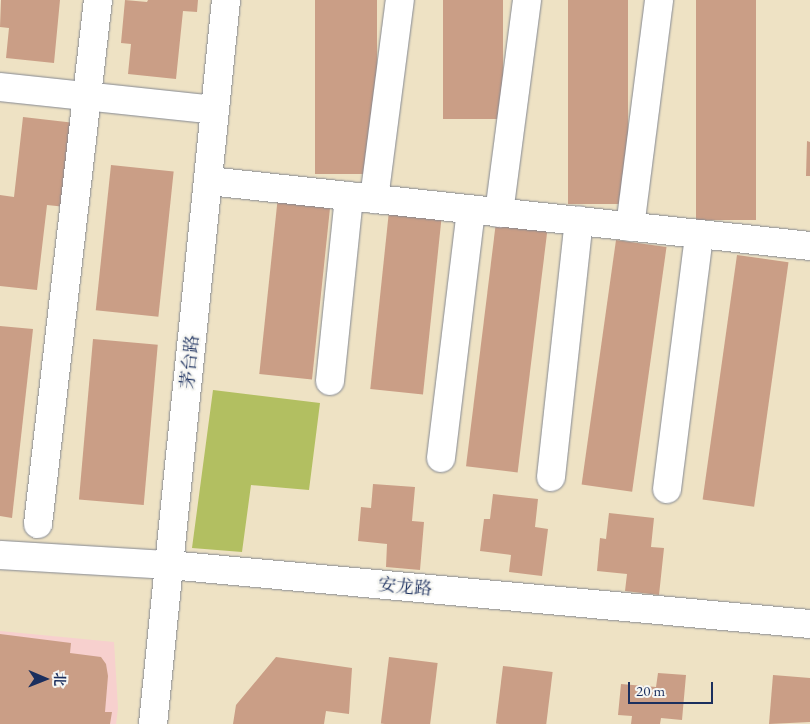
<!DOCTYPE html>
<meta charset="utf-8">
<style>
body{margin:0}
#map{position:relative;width:810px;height:724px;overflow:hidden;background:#eee2c4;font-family:"EB Garamond","Noto Serif SC",serif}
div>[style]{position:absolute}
.built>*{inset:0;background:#f7d0ce}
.green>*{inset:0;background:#b2bf61}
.building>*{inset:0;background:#ca9e86;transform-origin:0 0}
.roads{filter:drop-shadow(0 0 1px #848891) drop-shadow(0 0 1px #848891)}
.street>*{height:28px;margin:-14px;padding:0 14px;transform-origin:14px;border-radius:14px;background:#fff}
.secondary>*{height:28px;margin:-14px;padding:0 14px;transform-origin:14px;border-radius:14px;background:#fff}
span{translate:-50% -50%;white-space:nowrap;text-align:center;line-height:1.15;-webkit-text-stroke:4px #f6f6f2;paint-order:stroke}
.street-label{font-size:18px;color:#1b2f5e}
.north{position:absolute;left:20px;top:654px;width:50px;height:50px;-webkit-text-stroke:4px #f6f6f2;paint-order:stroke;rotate:91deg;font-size:14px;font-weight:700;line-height:20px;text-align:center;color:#1b2f5e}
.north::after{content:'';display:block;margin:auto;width:18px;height:22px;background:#1b2f5e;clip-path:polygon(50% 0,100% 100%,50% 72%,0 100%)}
.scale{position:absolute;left:628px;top:682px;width:85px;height:22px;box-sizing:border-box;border:2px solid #1b2f5e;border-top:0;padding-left:6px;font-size:15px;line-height:18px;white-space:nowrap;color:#1b2f5e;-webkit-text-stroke:4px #f6f6f2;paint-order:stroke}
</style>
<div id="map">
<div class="built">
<i style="clip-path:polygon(0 631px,114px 642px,118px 708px,116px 724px,0 724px)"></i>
</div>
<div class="green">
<i style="clip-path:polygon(213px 390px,320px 403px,309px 490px,251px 485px,242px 552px,192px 548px)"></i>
</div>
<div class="building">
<i style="clip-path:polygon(1px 0,60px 0,54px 63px,6px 58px,9px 28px,0 27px)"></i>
<i style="clip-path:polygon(125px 0,147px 2px,148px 0,198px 0,197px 12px,183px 11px,176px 79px,128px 74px,131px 44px,121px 43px)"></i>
<i style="left:315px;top:0;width:62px;height:174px"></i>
<i style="left:443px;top:0;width:60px;height:119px"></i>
<i style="left:568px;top:0;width:60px;height:204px"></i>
<i style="left:696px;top:0;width:60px;height:220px"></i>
<i style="clip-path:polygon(23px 117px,75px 123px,66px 207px,47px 205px,37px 290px,0 286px,0 195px,14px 197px)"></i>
<i style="clip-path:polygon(807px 141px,810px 142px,810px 176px,806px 176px)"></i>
<i style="left:111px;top:165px;width:63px;height:146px;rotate:6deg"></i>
<i style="left:278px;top:196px;width:53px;height:179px;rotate:6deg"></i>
<i style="left:389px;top:211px;width:53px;height:179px;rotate:6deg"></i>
<i style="left:496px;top:222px;width:52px;height:246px;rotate:7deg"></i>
<i style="left:616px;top:240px;width:51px;height:247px;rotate:8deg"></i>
<i style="left:737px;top:255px;width:52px;height:247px;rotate:8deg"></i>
<i style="clip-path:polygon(0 326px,33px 329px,12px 518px,0 516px)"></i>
<i style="left:93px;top:339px;width:65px;height:161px;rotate:5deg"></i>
<i style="clip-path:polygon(373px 484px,415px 487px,412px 521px,424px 522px,420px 570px,386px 567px,387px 544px,358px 541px,361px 507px,371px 508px)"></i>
<i style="clip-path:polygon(493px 494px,538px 499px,535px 527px,548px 529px,542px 576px,509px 572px,511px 555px,480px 551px,484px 519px,490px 519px)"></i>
<i style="clip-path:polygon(609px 513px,654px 518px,651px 547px,664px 548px,659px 595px,625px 591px,627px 574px,597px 571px,600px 538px,606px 539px)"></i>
<i style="clip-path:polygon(0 634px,71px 643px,70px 653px,101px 657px,106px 664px,108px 676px,105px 712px,112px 712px,110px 724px,0 724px)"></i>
<i style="clip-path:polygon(276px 657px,352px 668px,349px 714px,326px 711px,324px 724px,233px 724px,236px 705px)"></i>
<i style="left:389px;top:657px;width:49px;height:67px;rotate:7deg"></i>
<i style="left:503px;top:666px;width:50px;height:58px;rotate:7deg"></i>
<i style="clip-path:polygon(658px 673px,686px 675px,682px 720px,661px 718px,660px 724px,631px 724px,632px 716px,618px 715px,621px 684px,656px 687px)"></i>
<i style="clip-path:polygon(773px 675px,810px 678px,810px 722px,769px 724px)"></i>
</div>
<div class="roads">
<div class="street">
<i style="left:0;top:87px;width:216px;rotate:6.1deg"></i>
<i style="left:209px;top:181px;width:605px;rotate:6.17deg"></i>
<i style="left:374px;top:199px;width:201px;rotate:-82.6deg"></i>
<i style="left:499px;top:213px;width:215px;rotate:-82.5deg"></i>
<i style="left:630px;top:227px;width:229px;rotate:-82.7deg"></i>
<i style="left:330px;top:381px;width:186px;rotate:-84.1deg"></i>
<i style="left:441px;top:458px;width:250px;rotate:-83.1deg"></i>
<i style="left:551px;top:477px;width:258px;rotate:-83.8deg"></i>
<i style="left:667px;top:489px;width:257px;rotate:-82.8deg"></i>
<i style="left:38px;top:524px;width:527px;rotate:-83.47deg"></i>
</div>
<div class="secondary">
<i style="left:0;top:555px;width:169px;rotate:3.4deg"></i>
<i style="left:169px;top:565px;width:644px;rotate:5.26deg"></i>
<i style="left:153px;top:724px;width:728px;rotate:-84.24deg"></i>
</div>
</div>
<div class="street-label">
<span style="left:190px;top:362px;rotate:-84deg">茅台路</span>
<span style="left:405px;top:587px;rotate:5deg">安龙路</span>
</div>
<div class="north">北</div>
<div class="scale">20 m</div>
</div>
